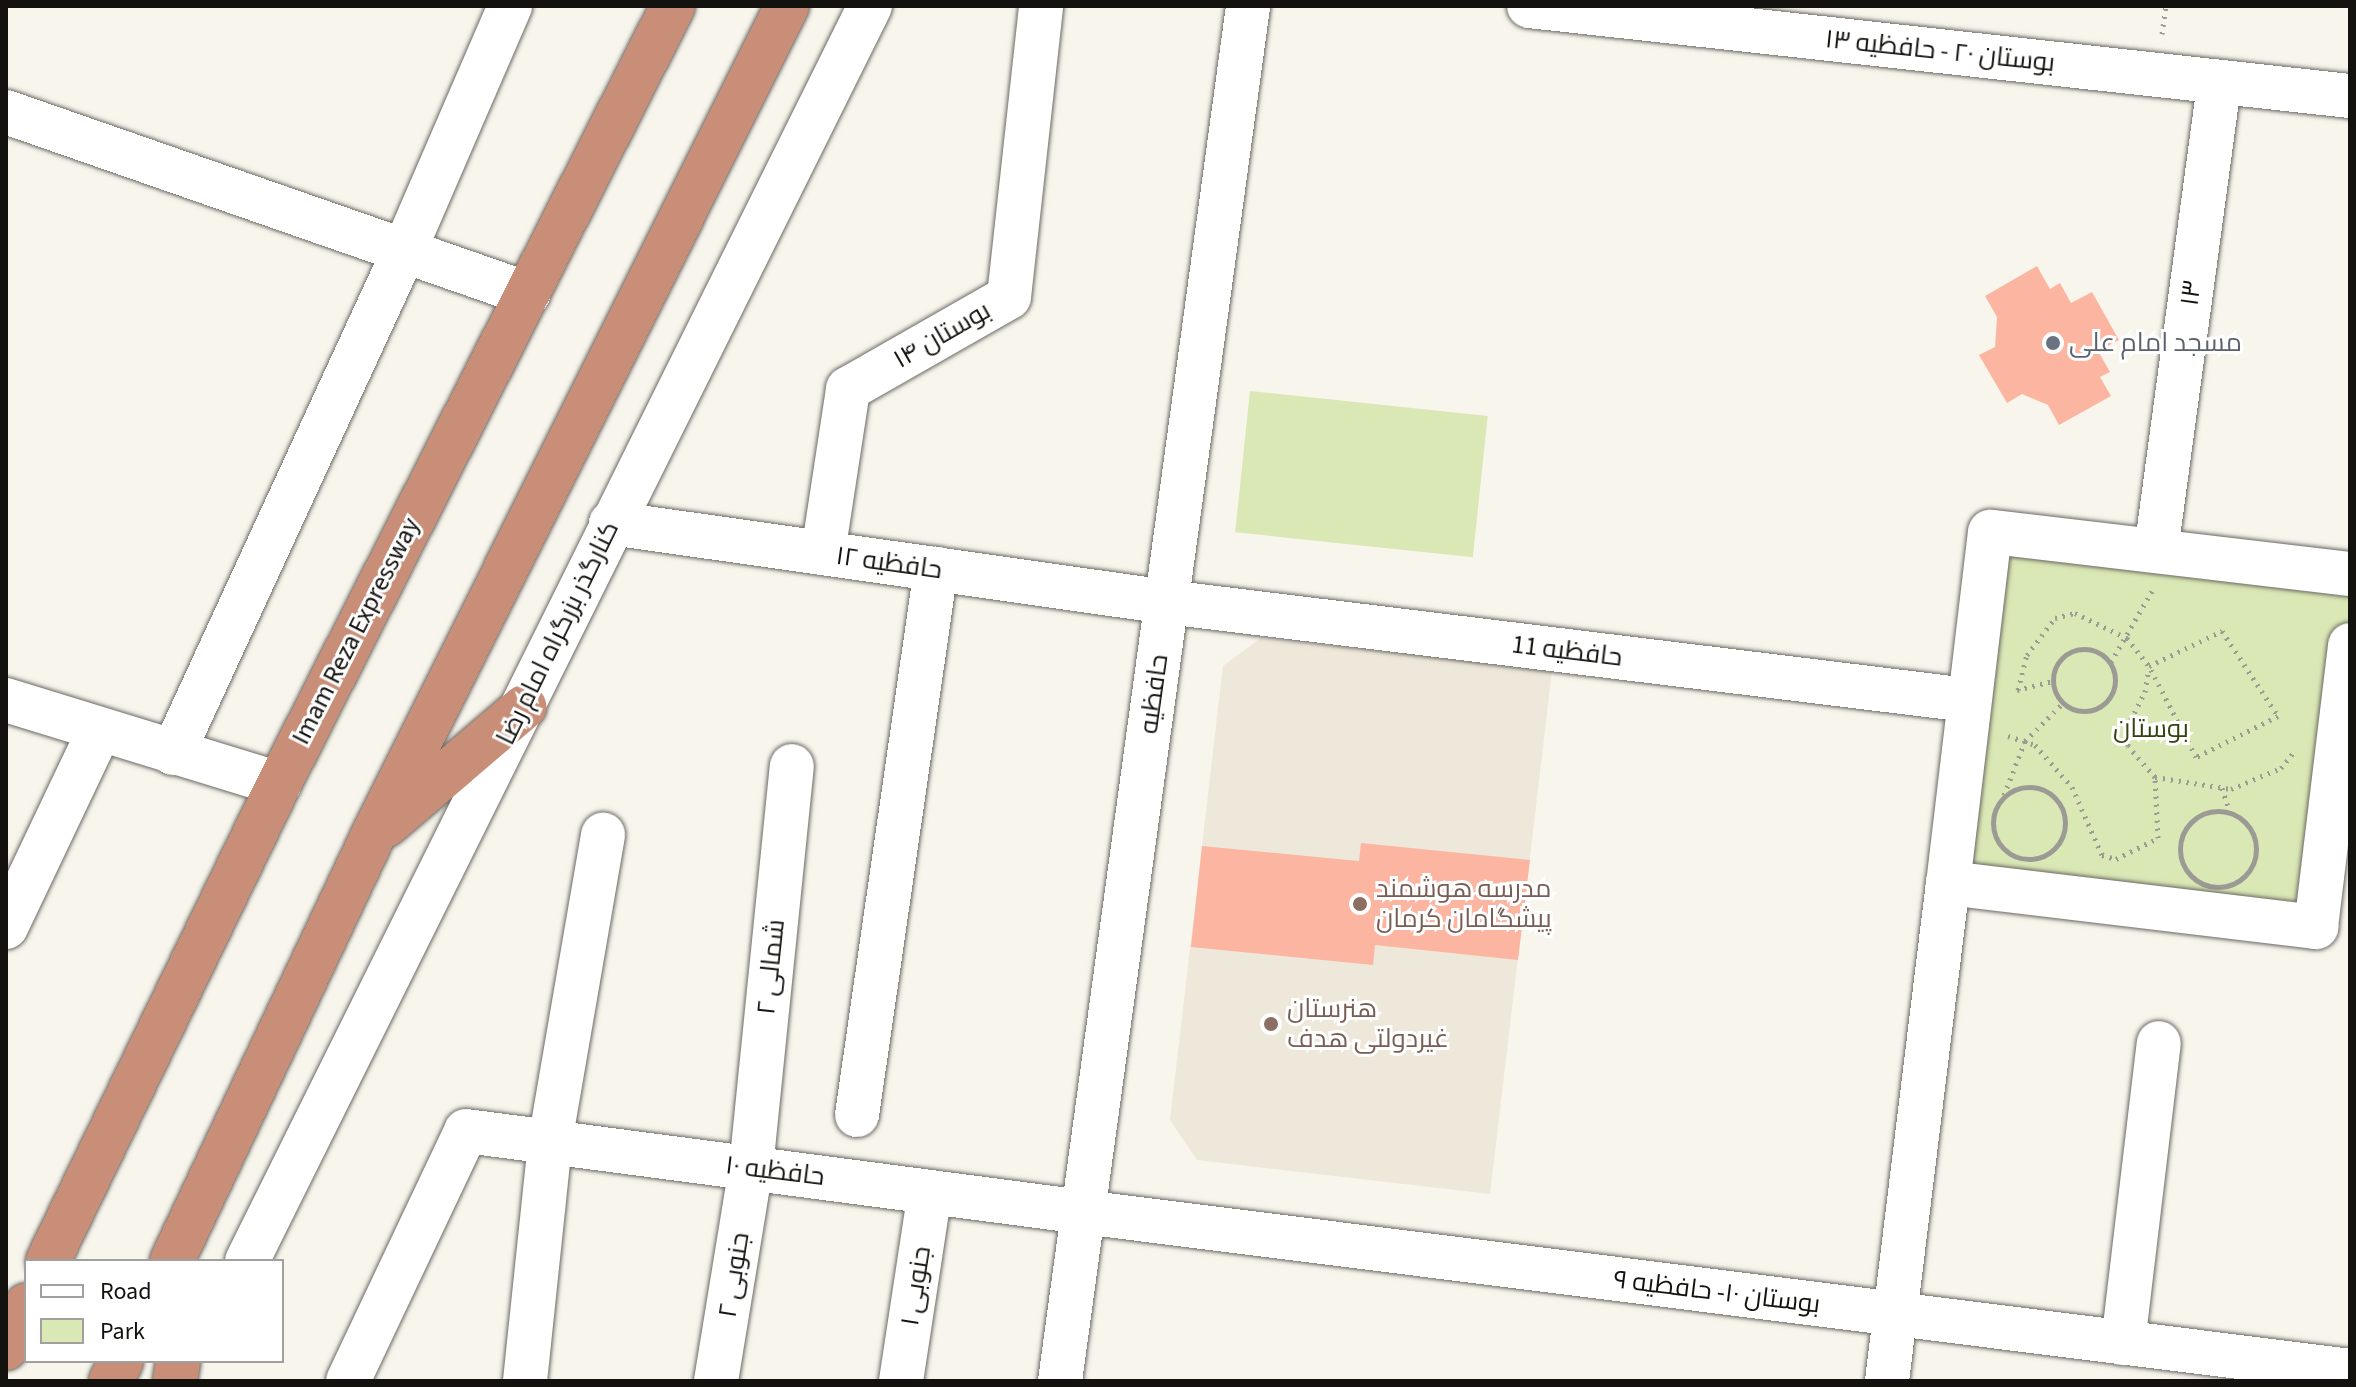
<!DOCTYPE html>
<meta charset="utf-8">
<style>
body{margin:0}
#map{position:relative;width:2356px;height:1387px;overflow:hidden;background:#f8f5ed;font-family:"Source Sans 3",Cairo,sans-serif}
div>[style]{position:absolute}
.built>*{inset:0;background:#eee8da}
.green>*{inset:0;background:#dae8b5;transform-origin:0 0}
.building>*{inset:0;background:#fbb5a1}
.path>*{height:5px;margin-top:-2.5px;transform-origin:0;background:repeating-linear-gradient(90deg,#9c9a94 0 2px,transparent 0 8px)}
.path>.ring{margin:-2.5px;padding:0;box-sizing:content-box;background:none;border:5px solid #9c9a94;border-radius:50%}
.roads{filter:drop-shadow(0 0 2px #6b6963) drop-shadow(0 0 2px #6b6963)}
.minor>*{height:44px;margin:-22px;padding:0 22px;transform-origin:22px;border-radius:22px;background:#fff}
.tertiary>*{height:44px;margin:-22px;padding:0 22px;transform-origin:22px;border-radius:22px;background:#fff}
.secondary>*{height:44px;margin:-22px;padding:0 22px;transform-origin:22px;border-radius:22px;background:#fff}
.trunk>*{height:44px;margin:-22px;padding:0 22px;transform-origin:22px;border-radius:22px;background:#c88e77}
.dots>*{width:22px;height:22px;translate:-50% -50%;box-sizing:border-box;border:4px solid #fff;border-radius:50%}
span{translate:-50% -50%;white-space:nowrap;text-align:center;line-height:1.15;-webkit-text-stroke:6px #fff;paint-order:stroke}
.street-label{font-size:26px;color:#13120f}
.worship-label{font-size:26px;color:#5b616d}
.left{translate:0 -50%;text-align:left}
.park-label{font-size:26px;color:#374112}
.education-label{font-size:26px;color:#785e54}
.frame{position:absolute;inset:0;border:8px solid #13120f;pointer-events:none}
.legend{position:absolute;left:24px;top:1259px;width:260px;height:104px;box-sizing:border-box;background:#fff;border:2px solid #a1a09f;margin:0;padding:10px 14px;list-style:none;font-size:24px;color:#13120f}
.legend li{display:flex;align-items:center;gap:16px;height:40px}
.legend b{width:40px;border:2px solid #a1a09f}
</style>
<div id="map">
<div class="built">
<i style="clip-path:polygon(1261px 638px,1552px 671px,1490px 1194px,1197px 1160px,1170px 1120px,1223px 666px)"></i>
</div>
<div class="green">
<i style="left:1250px;top:391px;width:239px;height:142px;rotate:6deg"></i>
<i style="clip-path:polygon(1992px 534px,2350px 577px,2350px 615px,2313px 924px,1951px 881px)"></i>
</div>
<div class="building">
<i style="clip-path:polygon(2037px 266px,2050px 289px,2060px 283px,2071px 303px,2092px 292px,2119px 340px,2098px 351px,2110px 372px,2100px 377px,2111px 396px,2059px 425px,2048px 405px,2022px 394px,2007px 403px,1979px 355px,1995px 347px,1997px 317px,1985px 296px)"></i>
<i style="clip-path:polygon(1361px 843px,1530px 860px,1518px 960px,1375px 945px,1373px 965px,1191px 947px,1202px 846px,1359px 861px)"></i>
</div>
<div class="path">
<i style="left:2162px;top:34px;width:28px;rotate:-82deg"></i>
<i class="ring" style="left:2053px;top:649px;width:57px;height:57px"></i>
<i style="left:2111px;top:662px;width:82px;rotate:-60deg"></i>
<i style="left:2017px;top:690px;width:37px;rotate:-14deg"></i>
<i style="left:2018px;top:690px;width:36px;rotate:-76deg"></i>
<i style="left:2027px;top:655px;width:46px;rotate:-52.9deg"></i>
<i style="left:2055px;top:618px;width:21px;rotate:-14deg"></i>
<i style="left:2075px;top:613px;width:58px;rotate:25.7deg"></i>
<i style="left:2127px;top:638px;width:36px;rotate:52deg"></i>
<i style="left:2149px;top:666px;width:81px;rotate:-25.6deg"></i>
<i style="left:2222px;top:631px;width:102px;rotate:56.6deg"></i>
<i style="left:2278px;top:716px;width:92px;rotate:153.4deg"></i>
<i style="left:2196px;top:757px;width:102px;rotate:-117.3deg"></i>
<i style="left:2008px;top:736px;width:28px;rotate:18deg"></i>
<i style="left:2035px;top:745px;width:56px;rotate:48.6deg"></i>
<i style="left:2072px;top:787px;width:74px;rotate:66.2deg"></i>
<i style="left:2102px;top:855px;width:15px;rotate:16deg"></i>
<i style="left:2116px;top:859px;width:47px;rotate:-26.6deg"></i>
<i style="left:2158px;top:838px;width:61px;rotate:-92.8deg"></i>
<i style="left:2155px;top:777px;width:41px;rotate:-131.1deg"></i>
<i style="left:2128px;top:746px;width:19px;rotate:-93deg"></i>
<i style="left:2127px;top:727px;width:39px;rotate:-63deg"></i>
<i style="left:2145px;top:692px;width:24px;rotate:-81deg"></i>
<i style="left:2155px;top:777px;width:77px;rotate:9deg"></i>
<i style="left:2231px;top:789px;width:54px;rotate:-22.8deg"></i>
<i style="left:2281px;top:768px;width:21px;rotate:-51deg"></i>
<i class="ring" style="left:1993px;top:787px;width:67px;height:67px"></i>
<i style="left:2222px;top:788px;width:26px;rotate:72deg"></i>
<i style="left:2004px;top:795px;width:58px;rotate:-68.7deg"></i>
<i style="left:2025px;top:741px;width:52px;rotate:-45deg"></i>
<i class="ring" style="left:2180px;top:811px;width:71px;height:71px"></i>
</div>
<div class="roads">
<div class="minor">
<i style="left:6px;top:112px;width:553px;rotate:19.22deg"></i>
<i style="left:611px;top:523px;width:562px;rotate:8.09deg"></i>
<i style="left:1167px;top:602px;width:806px;rotate:6.98deg"></i>
<i style="left:2156px;top:551px;width:473px;rotate:-82.3deg"></i>
<i style="left:823px;top:553px;width:166px;rotate:-81.3deg"></i>
<i style="left:848px;top:389px;width:185px;rotate:-29.7deg"></i>
<i style="left:1009px;top:297px;width:293px;rotate:-83.7deg"></i>
<i style="left:2350px;top:574px;width:362px;rotate:-173.3deg"></i>
<i style="left:1990px;top:532px;width:354px;rotate:96.8deg"></i>
<i style="left:1948px;top:883px;width:371px;rotate:6.8deg"></i>
<i style="left:2316px;top:927px;width:284px;rotate:-83.1deg"></i>
<i style="left:6px;top:700px;width:286px;rotate:17.1deg"></i>
<i style="left:173px;top:753px;width:555px;rotate:-65.28deg"></i>
<i style="left:405px;top:249px;width:265px;rotate:-66.6deg"></i>
<i style="left:6px;top:927px;width:217px;rotate:-64.6deg"></i>
<i style="left:857px;top:1115px;width:552px;rotate:-81.77deg"></i>
<i style="left:2123px;top:1343px;width:302px;rotate:-83.2deg"></i>
<i style="left:348px;top:1381px;width:276px;rotate:-64.7deg"></i>
<i style="left:466px;top:1131px;width:622px;rotate:7.48deg"></i>
<i style="left:525px;top:1381px;width:240px;rotate:-84deg"></i>
<i style="left:550px;top:1142px;width:312px;rotate:-80.2deg"></i>
<i style="left:716px;top:1381px;width:216px;rotate:-80.7deg"></i>
<i style="left:751px;top:1168px;width:404px;rotate:-84.2deg"></i>
<i style="left:901px;top:1381px;width:191px;rotate:-81.3deg"></i>
<i style="left:1887px;top:1381px;width:502px;rotate:-83.02deg"></i>
</div>
<div class="tertiary">
<i style="left:1529px;top:6px;width:826px;rotate:6.26deg"></i>
<i style="left:1083px;top:1212px;width:1277px;rotate:7.15deg"></i>
<i style="left:1060px;top:1381px;width:1388px;rotate:-82.21deg"></i>
</div>
<div class="secondary">
<i style="left:247px;top:1261px;width:1401px;rotate:-63.6deg"></i>
</div>
<div class="trunk">
<i style="left:386px;top:825px;width:182px;rotate:-40.5deg"></i>
<i style="left:48px;top:1261px;width:530px;rotate:-64.16deg"></i>
<i style="left:279px;top:784px;width:872px;rotate:-63.14deg"></i>
<i style="left:172px;top:1261px;width:469px;rotate:-64.7deg"></i>
<i style="left:372px;top:837px;width:929px;rotate:-63.46deg"></i>
<i style="left:6px;top:1348px;width:47px;rotate:-64.5deg"></i>
<i style="left:111px;top:1381px;width:22px;rotate:-63deg"></i>
<i style="left:175px;top:1381px;width:20px;rotate:-81deg"></i>
</div>
</div>
<div class="dots">
<i style="left:2053px;top:343px;background:#6b7280"></i>
<i style="left:1360px;top:904px;background:#8d6e63"></i>
<i style="left:1271px;top:1024px;background:#8d6e63"></i>
</div>
<div class="street-label">
<span style="left:1940px;top:51px;rotate:6deg">بوستان ۲۰ - حافظیه ۱۳</span>
<span style="left:2191px;top:293px;rotate:-82deg">۱۳</span>
<span style="left:942px;top:335px;rotate:-30deg">بوستان ۱۴</span>
<span style="left:889px;top:563px;rotate:8deg">حافظیه ۱۲</span>
<span style="left:356px;top:631px;rotate:-63deg">Imam Reza Expressway</span>
<span style="left:558px;top:633px;rotate:-64deg">کنارگذر بزرگراه امام رضا</span>
<span style="left:1567px;top:651px;rotate:7deg">حافظیه 11</span>
<span style="left:1154px;top:694px;rotate:-82deg">حافظیه</span>
<span style="left:771px;top:967px;rotate:-84deg">۲ شمالی</span>
<span style="left:775px;top:1171px;rotate:7deg">حافظیه ۱۰</span>
<span style="left:734px;top:1275px;rotate:-81deg">۲ جنوبی</span>
<span style="left:916px;top:1286px;rotate:-81deg">۱ جنوبی</span>
<span style="left:1717px;top:1292px;rotate:7deg">بوستان ۱۰- حافظیه ۹</span>
</div>
<div class="worship-label">
<span class="left" style="left:2069px;top:343px">مسجد امام علی</span>
</div>
<div class="park-label">
<span style="left:2151px;top:729px">بوستان</span>
</div>
<div class="education-label">
<span class="left" style="left:1376px;top:904px">مدرسه هوشمند<br>پیشگامان کرمان</span>
<span class="left" style="left:1287px;top:1024px">هنرستان<br>غیردولتی هدف</span>
</div>
<div class="frame"></div>
<ul class="legend">
<li><b style="height:10px;background:#fff"></b>Road</li>
<li><b style="height:22px;background:#dae8b5"></b>Park</li>
</ul>
</div>
